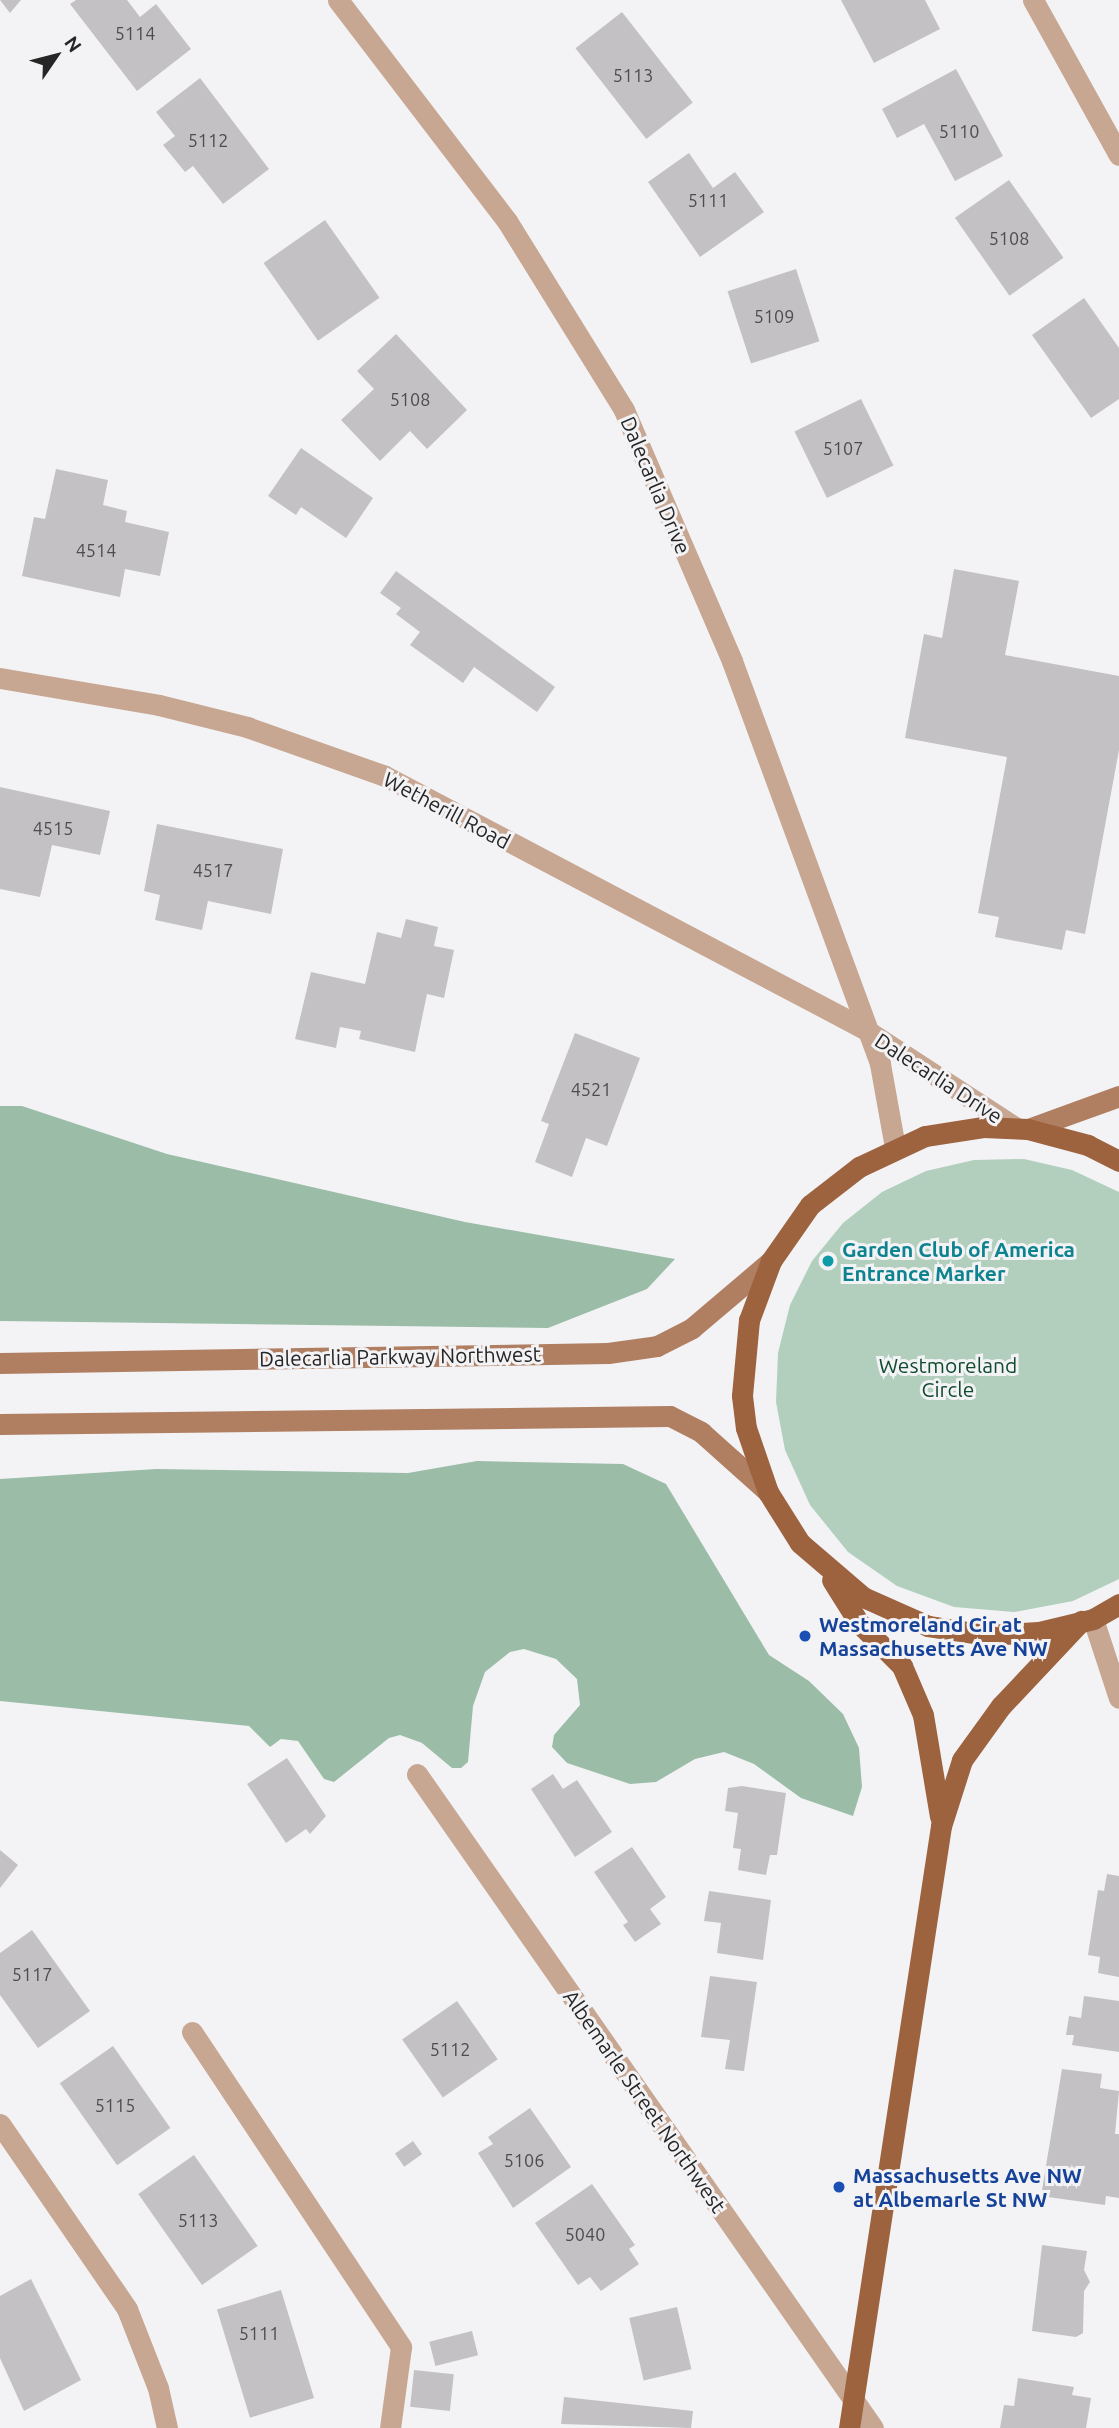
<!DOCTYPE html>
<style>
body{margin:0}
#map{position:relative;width:1119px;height:2428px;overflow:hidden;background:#f3f3f6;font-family:Ubuntu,sans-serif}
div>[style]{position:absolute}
.green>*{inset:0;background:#b1cfbc}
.forest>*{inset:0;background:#9bbda8}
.building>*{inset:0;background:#c3c1c3;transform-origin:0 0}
.service>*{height:21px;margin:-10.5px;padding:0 10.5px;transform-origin:10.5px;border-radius:10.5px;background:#c7a692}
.minor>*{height:21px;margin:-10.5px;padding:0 10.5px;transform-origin:10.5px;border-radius:10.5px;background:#c7a692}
.secondary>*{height:21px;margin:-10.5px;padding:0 10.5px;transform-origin:10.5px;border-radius:10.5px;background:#b07f62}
.primary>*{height:21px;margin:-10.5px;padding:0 10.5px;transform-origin:10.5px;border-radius:10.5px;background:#9d633f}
.dots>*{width:19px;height:19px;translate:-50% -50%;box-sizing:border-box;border:4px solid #f3f3f6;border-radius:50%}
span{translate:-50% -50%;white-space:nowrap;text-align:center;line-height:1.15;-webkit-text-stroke:6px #f3f3f6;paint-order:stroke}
.number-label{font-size:18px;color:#4d4d4e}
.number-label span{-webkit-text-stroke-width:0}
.street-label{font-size:21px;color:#262627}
.culture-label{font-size:21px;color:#0d838f;font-weight:700}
.left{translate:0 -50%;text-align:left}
.park-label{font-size:21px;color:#104b2f}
.transit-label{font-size:21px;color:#164399;font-weight:700}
.north{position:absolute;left:21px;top:21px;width:70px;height:70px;-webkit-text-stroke:5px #f3f3f6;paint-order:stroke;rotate:55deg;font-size:19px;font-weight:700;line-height:28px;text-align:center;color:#262627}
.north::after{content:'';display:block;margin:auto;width:24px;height:32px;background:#262627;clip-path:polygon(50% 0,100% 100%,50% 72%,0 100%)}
</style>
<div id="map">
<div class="green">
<i style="clip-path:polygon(1024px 1159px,1072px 1170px,1119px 1192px,1119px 1579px,1073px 1601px,1014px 1612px,954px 1607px,897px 1586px,848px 1552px,810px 1505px,785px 1450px,776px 1402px,778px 1353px,790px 1305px,812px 1261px,843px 1223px,882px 1192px,926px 1171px,974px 1160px)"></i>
</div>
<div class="forest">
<i style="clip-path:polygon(0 1106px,22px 1106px,167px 1154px,465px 1222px,675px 1259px,647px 1289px,548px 1328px,0 1321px)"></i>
<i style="clip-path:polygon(477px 1461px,623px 1464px,666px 1484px,769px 1655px,809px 1681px,843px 1714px,859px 1748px,862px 1787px,853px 1816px,801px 1798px,754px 1764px,724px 1752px,695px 1759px,656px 1782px,630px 1784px,567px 1763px,552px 1747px,554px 1735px,580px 1705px,577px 1679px,556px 1659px,524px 1649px,510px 1652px,485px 1672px,473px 1706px,468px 1762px,461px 1768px,452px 1768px,422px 1743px,400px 1735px,389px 1738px,334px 1782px,324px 1779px,298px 1741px,281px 1739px,270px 1747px,249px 1726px,0 1701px,0 1479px,156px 1469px,408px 1473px)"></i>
</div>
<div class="building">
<i style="clip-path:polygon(0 0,21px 0,10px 13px)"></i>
<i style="clip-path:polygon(76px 0,127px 0,140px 17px,156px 4px,191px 49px,137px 91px,70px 4px)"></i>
<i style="clip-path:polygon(841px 0,925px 0,940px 29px,874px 63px)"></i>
<i style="left:622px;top:12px;width:115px;height:59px;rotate:52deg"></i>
<i style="clip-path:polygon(956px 69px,1003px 156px,955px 181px,924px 124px,897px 138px,882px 109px)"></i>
<i style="clip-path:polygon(200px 78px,269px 169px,223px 204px,193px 166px,185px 172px,163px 145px,175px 136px,156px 112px)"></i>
<i style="clip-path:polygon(689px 153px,713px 188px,735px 172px,764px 212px,700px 257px,648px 182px)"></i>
<i style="left:1009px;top:180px;width:95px;height:66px;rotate:55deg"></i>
<i style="left:325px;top:220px;width:95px;height:75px;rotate:55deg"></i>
<i style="left:796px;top:269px;width:76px;height:72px;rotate:72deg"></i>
<i style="clip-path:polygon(1084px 298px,1119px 348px,1119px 399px,1091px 418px,1032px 335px)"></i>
<i style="clip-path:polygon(396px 334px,467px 410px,427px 449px,410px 431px,380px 461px,341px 420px,374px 389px,357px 371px)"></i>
<i style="left:861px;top:399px;width:74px;height:74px;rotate:64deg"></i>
<i style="clip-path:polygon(301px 448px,373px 498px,346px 538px,301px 507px,296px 515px,268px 496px)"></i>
<i style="clip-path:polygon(56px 469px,108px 480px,103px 505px,127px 511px,125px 522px,169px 532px,160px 576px,125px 569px,120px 597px,22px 576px,34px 517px,45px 519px)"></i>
<i style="clip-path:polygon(954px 569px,1019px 581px,1005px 655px,1119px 676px,1119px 750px,1085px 934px,1066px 930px,1062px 950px,995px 937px,999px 917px,978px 913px,1007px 757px,905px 738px,924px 634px,942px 638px)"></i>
<i style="clip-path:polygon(396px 571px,555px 687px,537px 712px,474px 667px,463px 683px,410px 645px,420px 632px,396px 614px,401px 608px,380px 593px)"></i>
<i style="clip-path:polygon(0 787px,110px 811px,100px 855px,52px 845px,40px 897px,0 889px)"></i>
<i style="clip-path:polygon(157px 824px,283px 849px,271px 914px,208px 901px,202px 930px,155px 920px,160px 895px,144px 891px)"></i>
<i style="clip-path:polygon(406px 919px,438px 927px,434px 946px,454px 950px,444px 998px,427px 994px,415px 1052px,359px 1039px,361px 1031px,340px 1027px,336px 1048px,295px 1039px,311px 972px,365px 984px,377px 932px,401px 938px)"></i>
<i style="clip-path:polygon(575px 1033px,640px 1058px,607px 1146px,586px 1138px,572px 1177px,535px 1162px,549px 1124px,541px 1121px)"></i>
<i style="clip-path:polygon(287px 1758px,326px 1816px,310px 1834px,306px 1829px,286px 1843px,247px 1784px)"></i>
<i style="clip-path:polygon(553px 1774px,563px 1789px,577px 1780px,612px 1832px,575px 1857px,531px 1789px)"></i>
<i style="clip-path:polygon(742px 1786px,786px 1793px,777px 1855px,770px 1855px,766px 1875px,738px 1870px,741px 1849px,733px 1848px,738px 1813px,725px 1811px,728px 1788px)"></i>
<i style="clip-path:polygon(632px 1847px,666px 1897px,650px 1909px,661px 1924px,635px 1942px,623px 1925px,628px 1922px,594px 1872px)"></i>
<i style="clip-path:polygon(0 1850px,18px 1865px,0 1888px)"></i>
<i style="clip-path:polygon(1107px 1874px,1119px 1876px,1119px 1977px,1098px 1973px,1100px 1957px,1088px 1955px,1098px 1890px,1104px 1891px)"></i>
<i style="clip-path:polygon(709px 1891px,771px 1900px,763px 1960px,717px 1953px,721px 1923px,704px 1921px)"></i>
<i style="clip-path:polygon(32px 1930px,90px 2011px,38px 2048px,0 1995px,0 1953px)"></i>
<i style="clip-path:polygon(710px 1976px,757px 1982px,744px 2071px,725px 2069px,730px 2040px,701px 2037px)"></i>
<i style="clip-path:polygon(1084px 1996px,1119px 2001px,1119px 2052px,1072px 2045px,1074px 2035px,1066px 2035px,1069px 2016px,1081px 2018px)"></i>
<i style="left:457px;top:2001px;width:71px;height:67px;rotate:55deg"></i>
<i style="left:113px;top:2046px;width:100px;height:65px;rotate:55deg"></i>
<i style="clip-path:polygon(1062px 2069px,1102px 2074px,1100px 2088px,1119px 2091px,1115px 2134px,1119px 2134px,1119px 2198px,1106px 2196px,1105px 2205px,1041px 2196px)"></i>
<i style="clip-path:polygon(530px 2108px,571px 2167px,513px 2208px,478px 2153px,493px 2144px,488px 2137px)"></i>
<i style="left:413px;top:2141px;width:16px;height:22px;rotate:55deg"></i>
<i style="left:194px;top:2155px;width:111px;height:68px;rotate:55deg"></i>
<i style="clip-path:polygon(592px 2184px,635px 2245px,629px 2249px,639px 2264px,601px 2291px,590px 2277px,578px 2285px,535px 2223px)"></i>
<i style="clip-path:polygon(1042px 2245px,1087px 2251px,1084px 2270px,1090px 2282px,1084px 2291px,1083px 2333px,1076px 2337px,1032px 2331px)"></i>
<i style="clip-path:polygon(31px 2279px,81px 2380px,24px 2411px,0 2358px,0 2296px)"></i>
<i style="left:281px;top:2290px;width:113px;height:67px;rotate:73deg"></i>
<i style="left:677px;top:2307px;width:64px;height:49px;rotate:77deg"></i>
<i style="left:472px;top:2331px;width:25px;height:44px;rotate:76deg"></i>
<i style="left:414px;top:2370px;width:40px;height:37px;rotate:6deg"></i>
<i style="clip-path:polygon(1018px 2378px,1074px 2387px,1072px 2395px,1091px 2398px,1086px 2428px,1000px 2428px,1004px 2405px,1014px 2406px)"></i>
<i style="clip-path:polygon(564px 2397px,693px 2411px,691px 2428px,561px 2424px)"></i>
</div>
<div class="service">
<i style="left:192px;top:2032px;width:378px;rotate:56.4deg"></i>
<i style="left:401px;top:2347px;width:82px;rotate:97.7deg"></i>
</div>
<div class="minor">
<i style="left:338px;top:0;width:278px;rotate:52.6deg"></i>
<i style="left:507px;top:221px;width:222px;rotate:58.2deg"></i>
<i style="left:624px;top:410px;width:273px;rotate:66.7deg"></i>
<i style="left:732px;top:661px;width:429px;rotate:69.8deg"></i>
<i style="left:880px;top:1064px;width:84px;rotate:79.8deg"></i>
<i style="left:1033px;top:0;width:177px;rotate:61deg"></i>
<i style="left:0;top:678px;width:161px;rotate:9.6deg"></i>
<i style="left:159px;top:705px;width:91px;rotate:14deg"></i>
<i style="left:247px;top:727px;width:146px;rotate:19.5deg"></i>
<i style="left:385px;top:776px;width:540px;rotate:27.8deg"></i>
<i style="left:863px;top:1028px;width:181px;rotate:33.1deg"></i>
<i style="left:1093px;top:1619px;width:83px;rotate:71.8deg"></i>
<i style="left:417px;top:1774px;width:797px;rotate:55.11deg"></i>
<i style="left:0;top:2124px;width:224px;rotate:55.5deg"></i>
<i style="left:127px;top:2309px;width:85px;rotate:68.6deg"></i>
<i style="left:158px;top:2388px;width:41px;rotate:77.3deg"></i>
</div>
<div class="secondary">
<i style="left:1028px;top:1129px;width:97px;rotate:-19.9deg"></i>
<i style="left:0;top:1363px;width:608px;rotate:-0.94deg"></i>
<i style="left:608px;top:1353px;width:49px;rotate:-8.1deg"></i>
<i style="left:657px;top:1346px;width:39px;rotate:-27deg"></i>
<i style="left:692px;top:1328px;width:104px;rotate:-40.3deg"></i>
<i style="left:0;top:1424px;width:670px;rotate:-0.68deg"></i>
<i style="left:670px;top:1416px;width:35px;rotate:27deg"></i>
<i style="left:701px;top:1432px;width:90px;rotate:41.8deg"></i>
</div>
<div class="primary">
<i style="left:1119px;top:1161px;width:35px;rotate:-153deg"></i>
<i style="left:1088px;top:1145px;width:62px;rotate:-165.1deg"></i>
<i style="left:1028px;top:1129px;width:45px;rotate:-177.5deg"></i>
<i style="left:983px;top:1127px;width:59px;rotate:171.2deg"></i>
<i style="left:925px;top:1136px;width:73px;rotate:154.8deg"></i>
<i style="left:859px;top:1167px;width:62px;rotate:142.2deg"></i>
<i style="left:810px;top:1205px;width:68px;rotate:124.9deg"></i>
<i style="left:771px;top:1261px;width:63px;rotate:110.4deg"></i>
<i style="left:749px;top:1320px;width:76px;rotate:95.3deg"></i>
<i style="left:742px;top:1396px;width:32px;rotate:83deg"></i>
<i style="left:746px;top:1428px;width:68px;rotate:71deg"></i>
<i style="left:768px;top:1492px;width:60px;rotate:57.9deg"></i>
<i style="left:800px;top:1543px;width:83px;rotate:40.6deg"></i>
<i style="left:863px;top:1597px;width:71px;rotate:24deg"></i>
<i style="left:928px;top:1626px;width:60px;rotate:8.7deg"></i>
<i style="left:987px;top:1635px;width:52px;rotate:-3.3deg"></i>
<i style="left:1039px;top:1632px;width:56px;rotate:-13.5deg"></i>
<i style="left:1093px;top:1619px;width:30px;rotate:-30deg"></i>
<i style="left:832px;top:1580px;width:51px;rotate:57.9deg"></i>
<i style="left:859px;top:1623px;width:61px;rotate:45deg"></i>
<i style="left:902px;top:1666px;width:53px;rotate:66.8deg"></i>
<i style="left:923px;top:1715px;width:103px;rotate:80.5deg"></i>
<i style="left:849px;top:2428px;width:609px;rotate:-81.31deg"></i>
<i style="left:941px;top:1826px;width:69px;rotate:-72.3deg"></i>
<i style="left:962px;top:1760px;width:67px;rotate:-54.2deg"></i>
<i style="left:1001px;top:1706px;width:117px;rotate:-46.7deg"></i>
</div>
<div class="dots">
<i style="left:828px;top:1261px;background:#0f9aa8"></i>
<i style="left:805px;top:1636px;background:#1a4fb4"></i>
<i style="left:839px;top:2187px;background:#1a4fb4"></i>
</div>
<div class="number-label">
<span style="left:135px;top:33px">5114</span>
<span style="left:633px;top:75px">5113</span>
<span style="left:959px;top:131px">5110</span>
<span style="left:208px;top:140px">5112</span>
<span style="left:708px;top:200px">5111</span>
<span style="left:1009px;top:238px">5108</span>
<span style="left:774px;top:316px">5109</span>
<span style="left:410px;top:399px">5108</span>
<span style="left:843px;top:448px">5107</span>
<span style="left:96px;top:550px">4514</span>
<span style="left:53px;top:828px">4515</span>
<span style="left:213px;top:870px">4517</span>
<span style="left:591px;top:1089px">4521</span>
<span style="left:32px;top:1974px">5117</span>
<span style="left:450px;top:2049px">5112</span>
<span style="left:115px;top:2105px">5115</span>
<span style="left:524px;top:2160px">5106</span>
<span style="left:198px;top:2220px">5113</span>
<span style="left:585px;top:2234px">5040</span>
<span style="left:259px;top:2333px">5111</span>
</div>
<div class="street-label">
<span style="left:656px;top:485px;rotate:67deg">Dalecarlia Drive</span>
<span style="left:447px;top:810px;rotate:28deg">Wetherill Road</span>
<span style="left:939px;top:1078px;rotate:33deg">Dalecarlia Drive</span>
<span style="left:400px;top:1356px;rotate:-1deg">Dalecarlia Parkway Northwest</span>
<span style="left:645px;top:2101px;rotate:55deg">Albemarle Street Northwest</span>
</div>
<div class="culture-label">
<span class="left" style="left:842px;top:1261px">Garden Club of America<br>Entrance Marker</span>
</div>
<div class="park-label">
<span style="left:948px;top:1377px">Westmoreland<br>Circle</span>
</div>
<div class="transit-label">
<span class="left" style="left:819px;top:1636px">Westmoreland Cir at<br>Massachusetts Ave NW</span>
<span class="left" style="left:853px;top:2187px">Massachusetts Ave NW<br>at Albemarle St NW</span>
</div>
<div class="north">N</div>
</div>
